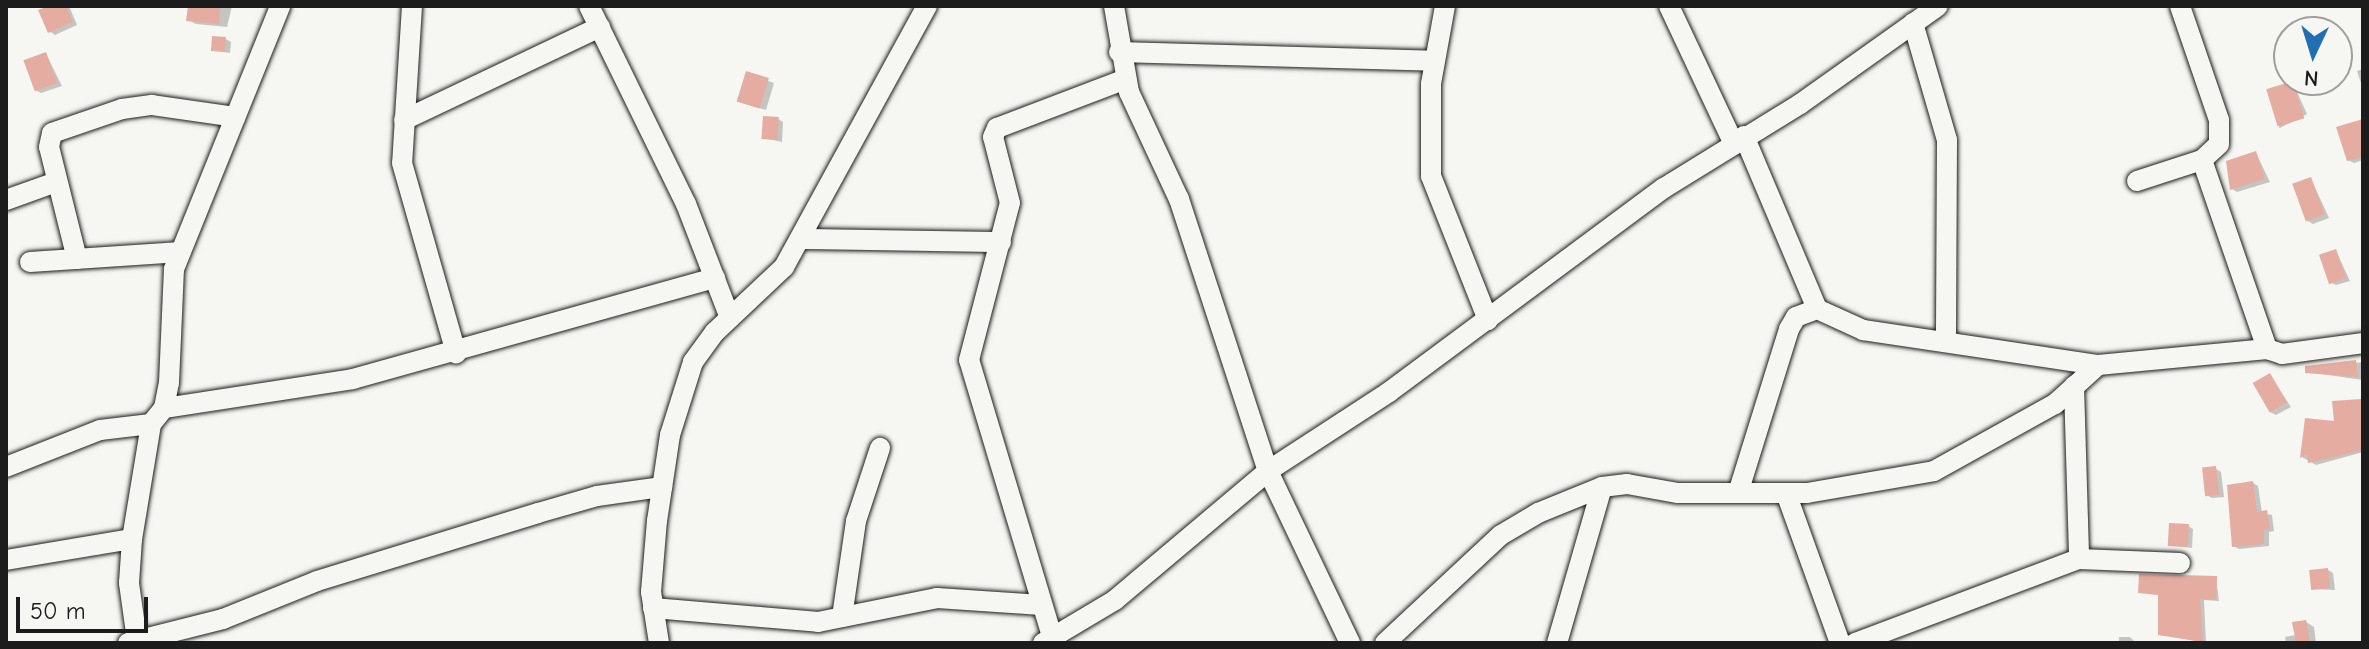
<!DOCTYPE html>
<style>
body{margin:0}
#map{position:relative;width:2369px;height:649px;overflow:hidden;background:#f6f6f2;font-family:"Comic Neue",sans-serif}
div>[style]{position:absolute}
.shadow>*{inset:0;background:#0003}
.building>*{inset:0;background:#e5aca2;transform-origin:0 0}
.roads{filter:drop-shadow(0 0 2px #1c1c1c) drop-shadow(0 0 2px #1c1c1c)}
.street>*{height:20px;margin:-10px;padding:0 10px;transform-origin:10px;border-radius:10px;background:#f6f6f2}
span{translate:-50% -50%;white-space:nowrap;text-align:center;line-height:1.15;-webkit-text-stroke:8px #f6f6f2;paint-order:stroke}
.frame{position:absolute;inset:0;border:8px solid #1c1c1c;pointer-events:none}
.north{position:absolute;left:2273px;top:16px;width:80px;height:80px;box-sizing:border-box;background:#f6f6f2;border:2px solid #9f9f9c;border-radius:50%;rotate:184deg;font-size:22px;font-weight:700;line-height:32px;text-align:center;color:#1c1c1c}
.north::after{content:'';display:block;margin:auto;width:28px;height:36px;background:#1f6fb2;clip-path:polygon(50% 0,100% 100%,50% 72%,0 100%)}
.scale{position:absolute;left:16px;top:597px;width:132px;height:36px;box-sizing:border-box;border:4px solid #1c1c1c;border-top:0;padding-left:10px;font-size:24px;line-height:28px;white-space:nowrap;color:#1c1c1c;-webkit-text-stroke:6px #f6f6f2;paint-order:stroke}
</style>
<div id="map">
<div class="shadow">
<i style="clip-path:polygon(54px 6px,69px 6px,77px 25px,55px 35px,49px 31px)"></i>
<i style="clip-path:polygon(188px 6px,232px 6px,227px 27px,196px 24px,188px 20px)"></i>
<i style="clip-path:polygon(226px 39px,231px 42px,230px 53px,212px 50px)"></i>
<i style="clip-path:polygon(46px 54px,62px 86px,41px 93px,35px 90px)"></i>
<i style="clip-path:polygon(2363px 69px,2363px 89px,2357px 71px)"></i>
<i style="clip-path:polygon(748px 74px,774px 83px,766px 110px,746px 104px)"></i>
<i style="clip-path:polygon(2293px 83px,2307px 114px,2280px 128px,2279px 128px)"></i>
<i style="clip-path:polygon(778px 119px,783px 122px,782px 142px,763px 138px)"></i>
<i style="clip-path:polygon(2363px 136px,2363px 160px,2354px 163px,2348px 160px)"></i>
<i style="clip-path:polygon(2256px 153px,2270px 182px,2237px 192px,2232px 189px)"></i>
<i style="clip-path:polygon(2311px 179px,2329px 218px,2313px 224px,2308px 221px)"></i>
<i style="clip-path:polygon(2336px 251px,2350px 281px,2336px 285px,2330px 282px)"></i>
<i style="clip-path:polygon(2363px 362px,2363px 380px,2307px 372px,2307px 368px)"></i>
<i style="clip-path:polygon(2270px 375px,2291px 407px,2276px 415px,2270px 412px)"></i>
<i style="clip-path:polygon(2361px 401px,2363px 452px,2316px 465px,2302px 457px,2307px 420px,2336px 424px)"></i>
<i style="clip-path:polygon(2216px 469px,2221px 472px,2224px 497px,2212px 498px,2206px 495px)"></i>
<i style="clip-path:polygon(2253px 483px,2258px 486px,2262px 513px,2272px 515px,2274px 531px,2269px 532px,2269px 546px,2239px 549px,2233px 546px)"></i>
<i style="clip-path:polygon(2188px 526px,2193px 529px,2192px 548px,2168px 545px)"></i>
<i style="clip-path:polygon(2328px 570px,2333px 573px,2335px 590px,2313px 589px)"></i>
<i style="clip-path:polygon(2216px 578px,2219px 601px,2204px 600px,2206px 643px,2160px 634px,2160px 595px,2140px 592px)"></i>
<i style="clip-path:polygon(2306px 622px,2314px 627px,2316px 643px,2286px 643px,2285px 637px,2296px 635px)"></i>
<i style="clip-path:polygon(2119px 637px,2130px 637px,2136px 643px,2119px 643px)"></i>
</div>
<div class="building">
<i style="clip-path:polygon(49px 6px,66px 6px,73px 22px,48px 33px,38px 10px)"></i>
<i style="clip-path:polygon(188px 6px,220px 6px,219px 24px,186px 21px)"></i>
<i style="left:212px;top:36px;width:14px;height:15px;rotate:4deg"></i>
<i style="left:46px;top:52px;width:33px;height:24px;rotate:70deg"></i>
<i style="left:746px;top:71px;width:24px;height:32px;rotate:17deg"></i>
<i style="left:2293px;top:81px;width:39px;height:28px;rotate:73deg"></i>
<i style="left:763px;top:116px;width:16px;height:23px;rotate:4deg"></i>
<i style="clip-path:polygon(2363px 119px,2363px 157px,2347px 161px,2336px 127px)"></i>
<i style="clip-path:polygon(2256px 151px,2265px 179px,2230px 190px,2226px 161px)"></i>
<i style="left:2311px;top:177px;width:40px;height:20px;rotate:70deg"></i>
<i style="left:2336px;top:249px;width:31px;height:18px;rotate:71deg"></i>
<i style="clip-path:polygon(2356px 360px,2358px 377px,2305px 373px,2305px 366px)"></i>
<i style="left:2270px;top:373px;width:34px;height:20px;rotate:60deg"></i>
<i style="clip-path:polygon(2361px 399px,2363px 450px,2308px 463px,2307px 454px,2300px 458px,2305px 418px,2334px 421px,2332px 401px)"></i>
<i style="left:2216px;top:466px;width:29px;height:14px;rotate:84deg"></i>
<i style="clip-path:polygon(2253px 481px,2257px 512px,2267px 510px,2270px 529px,2264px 530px,2264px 544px,2232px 547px,2227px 485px)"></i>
<i style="left:2169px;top:523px;width:20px;height:23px;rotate:3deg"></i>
<i style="left:2328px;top:568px;width:20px;height:19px;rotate:84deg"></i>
<i style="clip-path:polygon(2139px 574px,2217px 576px,2216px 600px,2200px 599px,2203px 642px,2158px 635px,2158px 595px,2138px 593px)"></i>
<i style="clip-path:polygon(2306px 620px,2310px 643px,2296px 643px,2292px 622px)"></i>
</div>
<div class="roads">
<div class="street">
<i style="left:412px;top:6px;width:157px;rotate:93.6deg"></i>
<i style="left:402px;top:163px;width:198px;rotate:74.1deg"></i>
<i style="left:589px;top:6px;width:220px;rotate:63.9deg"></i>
<i style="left:686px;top:204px;width:122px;rotate:68.9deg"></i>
<i style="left:1114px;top:6px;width:87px;rotate:80.1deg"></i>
<i style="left:1129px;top:92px;width:118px;rotate:65deg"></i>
<i style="left:1179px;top:199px;width:286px;rotate:71.9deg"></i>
<i style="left:1268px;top:471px;width:191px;rotate:64.5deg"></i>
<i style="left:1445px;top:6px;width:79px;rotate:100.2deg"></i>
<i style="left:1431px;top:84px;width:92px;rotate:90deg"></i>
<i style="left:1431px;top:176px;width:155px;rotate:68.4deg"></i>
<i style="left:1669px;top:6px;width:153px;rotate:64.8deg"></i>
<i style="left:1913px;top:23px;width:122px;rotate:73.8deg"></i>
<i style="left:1947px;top:140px;width:200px;rotate:90.3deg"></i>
<i style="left:1119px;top:52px;width:314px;rotate:1.6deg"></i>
<i style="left:404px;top:120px;width:217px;rotate:-25.4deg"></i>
<i style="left:1744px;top:136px;width:188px;rotate:67.1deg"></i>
<i style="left:1817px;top:309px;width:51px;rotate:24.5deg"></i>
<i style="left:1863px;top:330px;width:238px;rotate:8.5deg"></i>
<i style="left:2098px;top:365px;width:170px;rotate:-5.4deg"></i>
<i style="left:2267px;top:349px;width:16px;rotate:18deg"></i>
<i style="left:2282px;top:354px;width:82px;rotate:-7.7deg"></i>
<i style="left:2202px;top:160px;width:200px;rotate:71deg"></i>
<i style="left:2137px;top:181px;width:68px;rotate:-17.9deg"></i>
<i style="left:2202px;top:160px;width:23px;rotate:-43deg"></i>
<i style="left:2219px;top:144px;width:24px;rotate:-90deg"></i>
<i style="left:2219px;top:120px;width:120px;rotate:-108.9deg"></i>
<i style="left:6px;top:200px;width:53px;rotate:-19.8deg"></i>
<i style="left:802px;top:239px;width:199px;rotate:0.9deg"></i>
<i style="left:77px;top:259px;width:115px;rotate:-104deg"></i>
<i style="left:49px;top:147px;width:14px;rotate:-78deg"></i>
<i style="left:52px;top:133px;width:74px;rotate:-18.9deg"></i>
<i style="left:122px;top:109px;width:30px;rotate:-8deg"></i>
<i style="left:152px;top:105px;width:84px;rotate:8.2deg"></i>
<i style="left:30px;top:262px;width:151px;rotate:-3.8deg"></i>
<i style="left:2074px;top:386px;width:173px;rotate:88.3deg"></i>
<i style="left:164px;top:408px;width:191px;rotate:-8.7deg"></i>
<i style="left:353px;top:379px;width:376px;rotate:-15.6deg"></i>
<i style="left:6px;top:467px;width:101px;rotate:-21.5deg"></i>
<i style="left:100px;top:430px;width:51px;rotate:-6.7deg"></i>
<i style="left:1738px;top:493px;width:172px;rotate:-72.7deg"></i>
<i style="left:1789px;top:329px;width:14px;rotate:-60deg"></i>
<i style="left:1796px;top:317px;width:22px;rotate:-21deg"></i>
<i style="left:1786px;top:493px;width:159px;rotate:70.2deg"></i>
<i style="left:6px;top:560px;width:128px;rotate:-9.5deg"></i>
<i style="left:653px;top:608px;width:166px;rotate:4.8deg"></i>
<i style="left:818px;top:622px;width:121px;rotate:-11.4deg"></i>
<i style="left:937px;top:598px;width:105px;rotate:3.8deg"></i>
<i style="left:842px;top:617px;width:97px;rotate:-81.7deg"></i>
<i style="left:856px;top:521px;width:77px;rotate:-71.8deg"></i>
<i style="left:137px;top:640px;width:58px;rotate:-98deg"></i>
<i style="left:129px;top:583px;width:44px;rotate:-86.1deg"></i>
<i style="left:132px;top:539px;width:117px;rotate:-80.6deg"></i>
<i style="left:151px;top:424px;width:21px;rotate:-51deg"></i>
<i style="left:164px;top:408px;width:25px;rotate:-79deg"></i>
<i style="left:169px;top:383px;width:114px;rotate:-87.5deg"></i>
<i style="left:174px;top:269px;width:284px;rotate:-68deg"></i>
<i style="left:128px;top:643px;width:98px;rotate:-14.2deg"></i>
<i style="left:223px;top:619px;width:101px;rotate:-22deg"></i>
<i style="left:317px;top:581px;width:231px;rotate:-17.1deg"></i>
<i style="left:538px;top:513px;width:61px;rotate:-16.1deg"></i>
<i style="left:597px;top:496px;width:66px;rotate:-7.9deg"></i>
<i style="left:659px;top:643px;width:52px;rotate:-98.9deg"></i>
<i style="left:651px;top:592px;width:71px;rotate:-85.2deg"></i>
<i style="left:657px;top:521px;width:87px;rotate:-81.4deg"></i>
<i style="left:670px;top:435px;width:77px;rotate:-72.5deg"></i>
<i style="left:693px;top:362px;width:37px;rotate:-54deg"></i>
<i style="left:715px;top:332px;width:95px;rotate:-43.3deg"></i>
<i style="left:784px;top:267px;width:298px;rotate:-61.3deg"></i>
<i style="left:1043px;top:643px;width:84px;rotate:-30.8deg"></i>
<i style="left:1115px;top:600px;width:200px;rotate:-40.1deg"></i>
<i style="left:1268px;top:471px;width:145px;rotate:-33.1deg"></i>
<i style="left:1389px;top:392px;width:342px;rotate:-36.6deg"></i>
<i style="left:1664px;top:188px;width:160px;rotate:-31.7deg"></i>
<i style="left:1800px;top:104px;width:169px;rotate:-35.4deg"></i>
<i style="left:1054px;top:643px;width:295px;rotate:-106.7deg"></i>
<i style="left:969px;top:360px;width:162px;rotate:-75.4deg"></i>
<i style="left:1010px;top:203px;width:68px;rotate:-104.4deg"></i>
<i style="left:993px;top:137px;width:10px;rotate:-66deg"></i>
<i style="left:997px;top:128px;width:138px;rotate:-20.8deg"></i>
<i style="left:1385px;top:643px;width:158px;rotate:-43deg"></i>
<i style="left:1501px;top:535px;width:43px;rotate:-30.7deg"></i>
<i style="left:1538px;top:513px;width:69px;rotate:-22.1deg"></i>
<i style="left:1602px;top:487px;width:25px;rotate:-7deg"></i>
<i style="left:1627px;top:484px;width:52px;rotate:10deg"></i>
<i style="left:1678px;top:493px;width:129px"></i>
<i style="left:1807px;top:493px;width:129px;rotate:-9.8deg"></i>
<i style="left:1934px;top:471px;width:138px;rotate:-29deg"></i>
<i style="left:2055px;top:404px;width:58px;rotate:-42.2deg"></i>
<i style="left:1557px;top:643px;width:162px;rotate:-73.9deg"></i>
<i style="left:1855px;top:643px;width:239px;rotate:-20.6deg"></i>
<i style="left:2079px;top:559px;width:101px;rotate:2.3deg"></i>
</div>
</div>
<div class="frame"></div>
<div class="north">N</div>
<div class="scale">50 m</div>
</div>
